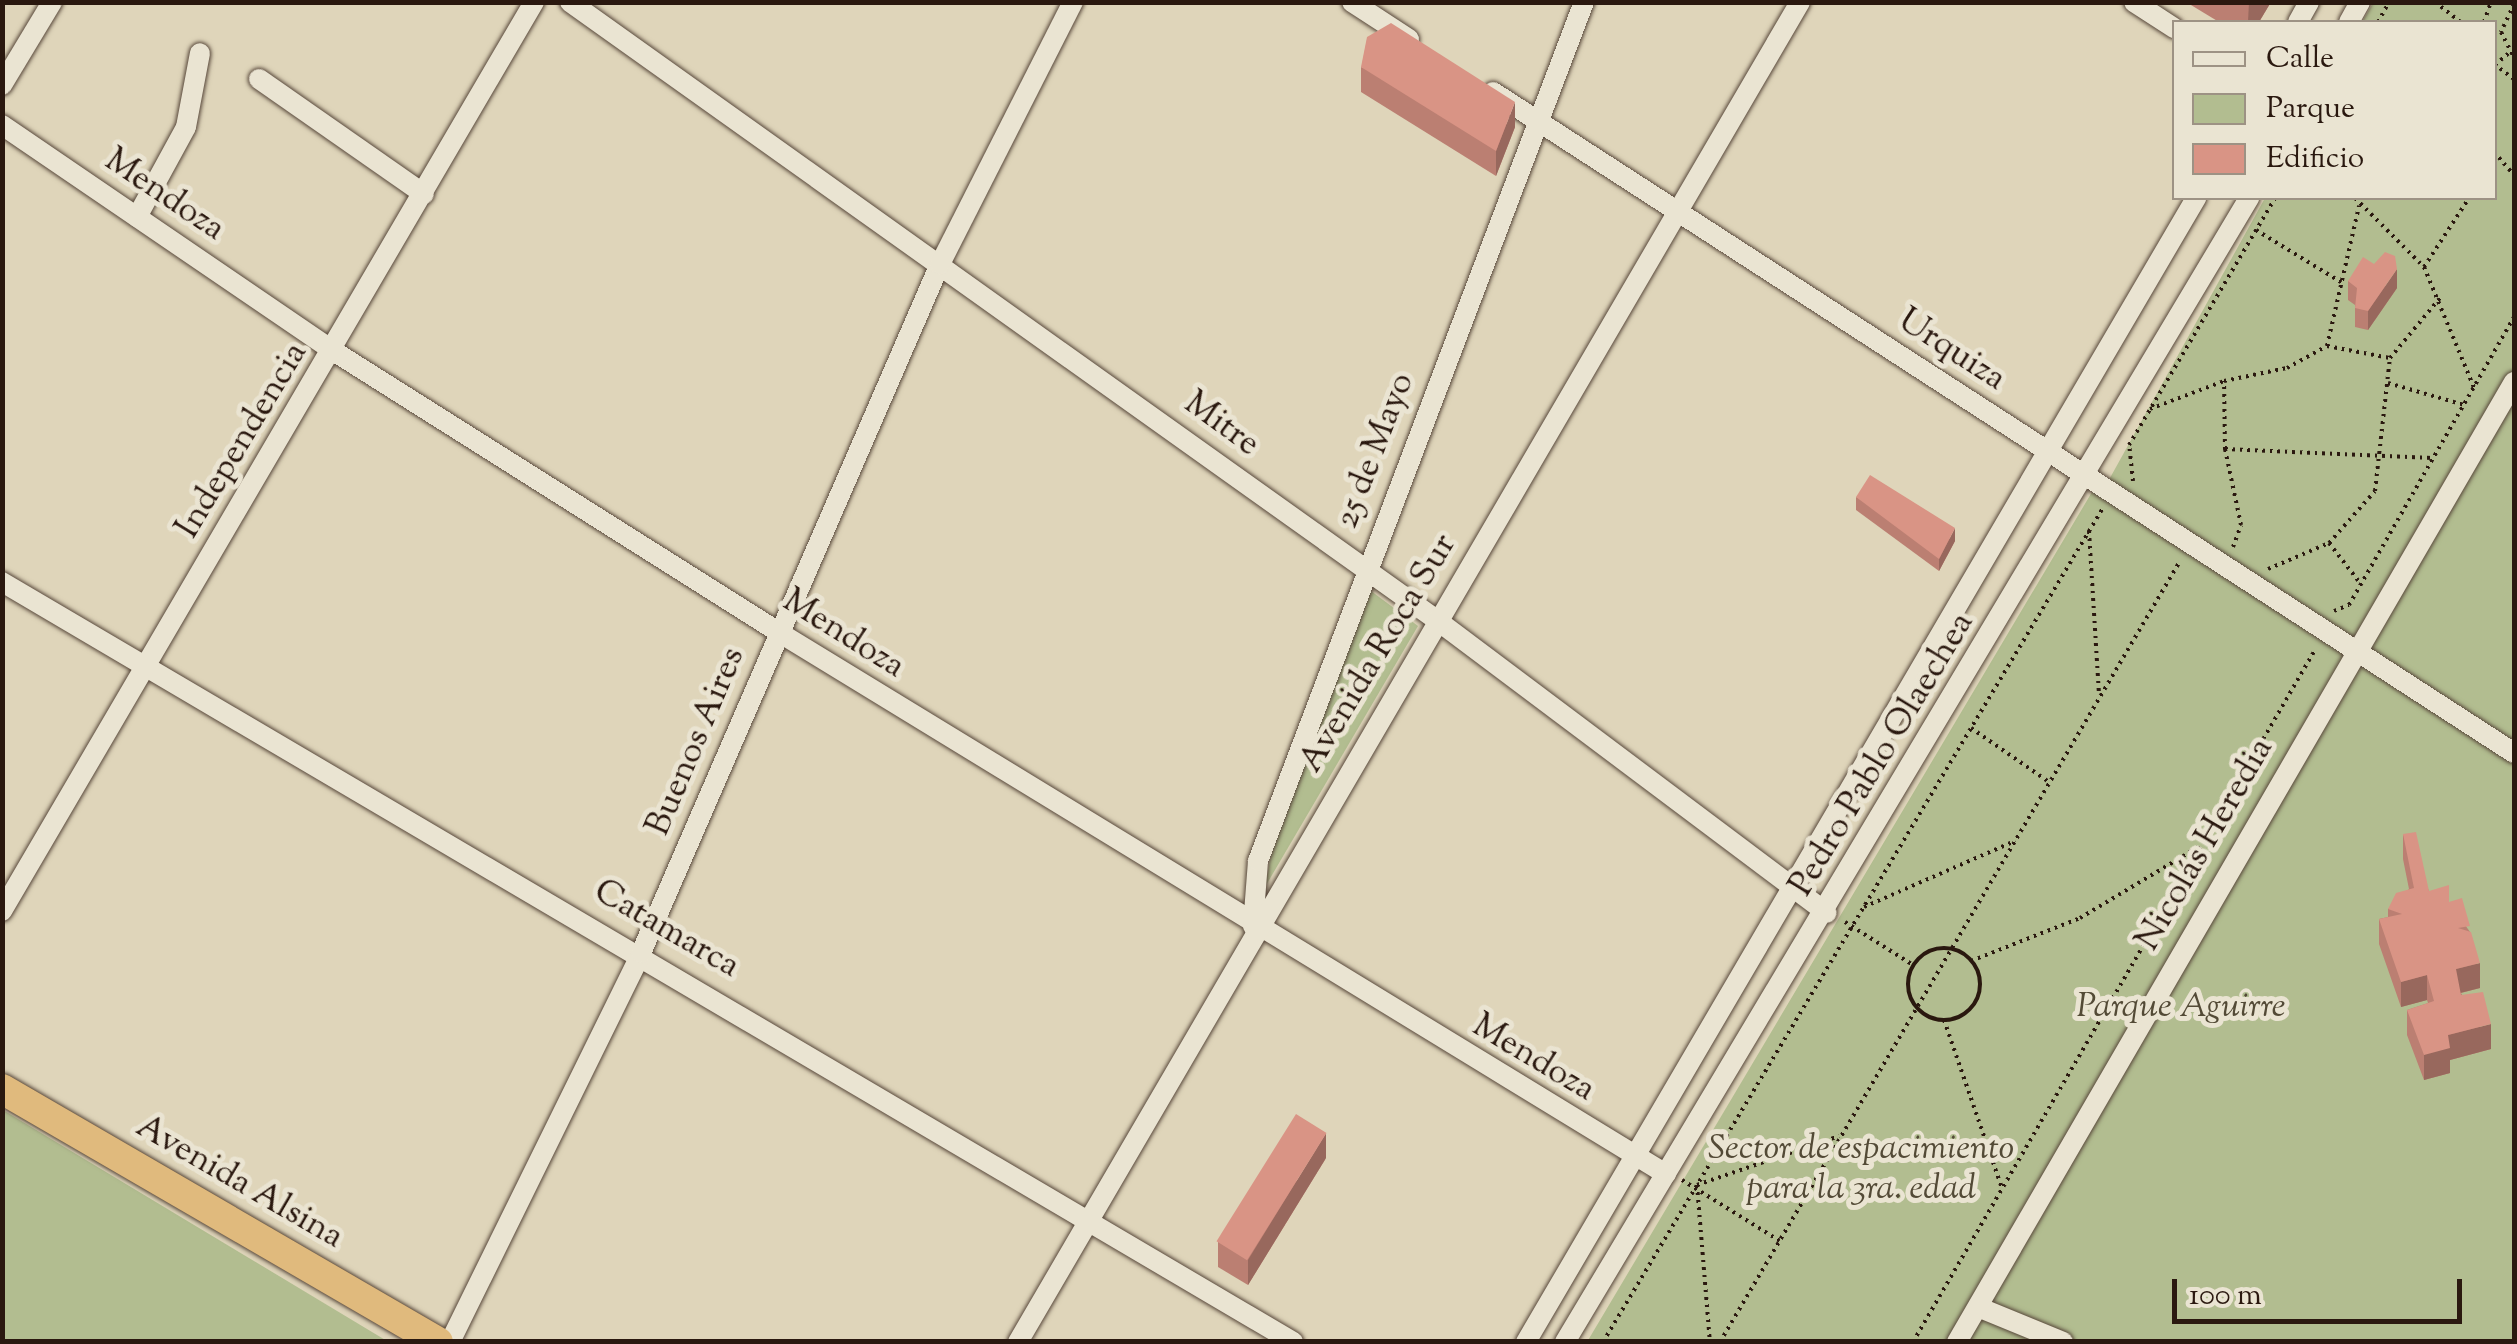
<!DOCTYPE html>
<meta charset="utf-8">
<style>
body{margin:0}
#map{position:relative;width:2517px;height:1344px;overflow:hidden;background:#dfd5ba;font-family:"Sorts Mill Goudy",serif}
div>[style]{position:absolute}
.green>*{inset:0;background:#b2bd90}
.path>*{height:4px;margin-top:-2px;transform-origin:0;background:repeating-linear-gradient(90deg,#2a180f 0 2.5px,transparent 0 7.5px)}
.path>.ring{margin:-2px;padding:0;box-sizing:content-box;background:none;border:4px solid #2a180f;border-radius:50%}
.roads{filter:drop-shadow(0 0 2px #57473a) drop-shadow(0 0 2px #57473a)}
.minor>*{height:20px;margin:-10px;padding:0 10px;transform-origin:10px;border-radius:10px;background:#eae4d2}
.highway>*{height:30px;margin:-15px;padding:0 15px;transform-origin:15px;border-radius:15px;background:#e0ba7d}
.wall>*{inset:0;background:#bb7f72}
.shaded-wall>*{inset:0;background:#98685d}
.building>*{inset:0;background:#d99485;transform-origin:0 0}
span{translate:-50% -50%;white-space:nowrap;text-align:center;line-height:1.15;-webkit-text-stroke:10px #eae4d2;paint-order:stroke}
.street-label{font-size:35px;color:#2a180f}
.park-label{font-size:35px;color:#534a36;font-style:italic}
.frame{position:absolute;inset:0;border:5px solid #2a180f;pointer-events:none}
.legend{position:absolute;left:2172px;top:20px;width:325px;height:180px;box-sizing:border-box;background:#eae4d2;border:2px solid #9d9284;margin:0;padding:12px 18px;list-style:none;font-size:30px;color:#2a180f}
.legend li{display:flex;align-items:center;gap:20px;height:50px}
.legend b{width:50px;border:2px solid #9d9284}
.scale{position:absolute;left:2172px;top:1279px;width:290px;height:45px;box-sizing:border-box;border:5px solid #2a180f;border-top:0;padding-left:12px;font-size:30px;line-height:35px;white-space:nowrap;color:#2a180f;-webkit-text-stroke:8px #eae4d2;paint-order:stroke}
</style>
<div id="map">
<div class="green">
<i style="clip-path:polygon(2373px 3px,2514px 3px,2514px 1341px,1587px 1342px,2092px 492px,2100px 496px,2265px 198px,2494px 198px,2494px 22px,2362px 22px)"></i>
<i style="clip-path:polygon(1367px 588px,1418px 626px,1265px 887px,1273px 844px)"></i>
<i style="clip-path:polygon(2px 1110px,3px 1110px,387px 1341px,3px 1341px)"></i>
</div>
<div class="path">
<i style="left:2435px;top:2px;width:33px;rotate:38deg"></i>
<i style="left:2514px;top:4px;width:31px;rotate:115deg"></i>
<i style="left:2501px;top:32px;width:29px;rotate:63deg"></i>
<i style="left:2378px;top:22px;width:23px;rotate:-61deg"></i>
<i style="left:2484px;top:22px;width:21px;rotate:-71deg"></i>
<i style="left:2494px;top:64px;width:25px;rotate:37deg"></i>
<i style="left:2495px;top:65px;width:18px;rotate:-41deg"></i>
<i style="left:2494px;top:152px;width:30px;rotate:49deg"></i>
<i style="left:2355px;top:198px;width:98px;rotate:45deg"></i>
<i style="left:2424px;top:267px;width:131px;rotate:67.5deg"></i>
<i style="left:2256px;top:230px;width:100px;rotate:31.5deg"></i>
<i style="left:2424px;top:267px;width:82px;rotate:-56.9deg"></i>
<i style="left:2327px;top:346px;width:64px;rotate:10.8deg"></i>
<i style="left:2388px;top:383px;width:79px;rotate:16.1deg"></i>
<i style="left:2150px;top:409px;width:79px;rotate:-20.7deg"></i>
<i style="left:2225px;top:449px;width:208px;rotate:2.5deg"></i>
<i style="left:2133px;top:481px;width:36px;rotate:-96deg"></i>
<i style="left:2129px;top:445px;width:287px;rotate:-59.4deg"></i>
<i style="left:2089px;top:531px;width:165px;rotate:86.5deg"></i>
<i style="left:2329px;top:543px;width:51px;rotate:52.2deg"></i>
<i style="left:2233px;top:547px;width:23px;rotate:-70deg"></i>
<i style="left:2241px;top:525px;width:78px;rotate:-101.9deg"></i>
<i style="left:2225px;top:449px;width:68px;rotate:-90.8deg"></i>
<i style="left:2224px;top:381px;width:64px;rotate:-11.7deg"></i>
<i style="left:2287px;top:368px;width:46px;rotate:-28.8deg"></i>
<i style="left:2327px;top:346px;width:144px;rotate:-77.1deg"></i>
<i style="left:2268px;top:569px;width:66px;rotate:-23.1deg"></i>
<i style="left:2329px;top:543px;width:69px;rotate:-48.5deg"></i>
<i style="left:2375px;top:491px;width:134px;rotate:-83.6deg"></i>
<i style="left:2390px;top:358px;width:78px;rotate:-50.2deg"></i>
<i style="left:2334px;top:611px;width:16px;rotate:-22deg"></i>
<i style="left:2349px;top:605px;width:332px;rotate:-60.2deg"></i>
<i style="left:1971px;top:728px;width:95px;rotate:34.7deg"></i>
<i style="left:1864px;top:907px;width:165px;rotate:-23.6deg"></i>
<i style="left:1845px;top:922px;width:80px;rotate:32.3deg"></i>
<i class="ring" style="left:1908px;top:948px;width:68px;height:68px"></i>
<i style="left:1971px;top:961px;width:117px;rotate:-21.5deg"></i>
<i style="left:2080px;top:918px;width:138px;rotate:-31deg"></i>
<i style="left:1944px;top:1020px;width:176px;rotate:71deg"></i>
<i style="left:1682px;top:1180px;width:115px;rotate:31.9deg"></i>
<i style="left:1697px;top:1185px;width:158px;rotate:85.3deg"></i>
<i style="left:1697px;top:1185px;width:150px;rotate:-19deg"></i>
<i style="left:1603px;top:1342px;width:972px;rotate:-59.06deg"></i>
<i style="left:1720px;top:1342px;width:906px;rotate:-59.5deg"></i>
<i style="left:1913px;top:1342px;width:800px;rotate:-59.85deg"></i>
</div>
<div class="roads">
<div class="minor">
<i style="left:570px;top:2px;width:1066px;rotate:35.49deg"></i>
<i style="left:1438px;top:621px;width:486px;rotate:36.9deg"></i>
<i style="left:1352px;top:2px;width:68px;rotate:33deg"></i>
<i style="left:2134px;top:2px;width:48px;rotate:33deg"></i>
<i style="left:2298px;top:22px;width:23px;rotate:-61deg"></i>
<i style="left:2349px;top:22px;width:23px;rotate:-61deg"></i>
<i style="left:259px;top:79px;width:201px;rotate:34.9deg"></i>
<i style="left:2px;top:85px;width:97px;rotate:-58.9deg"></i>
<i style="left:1493px;top:92px;width:1216px;rotate:32.92deg"></i>
<i style="left:2px;top:125px;width:403px;rotate:34.3deg"></i>
<i style="left:335px;top:352px;width:526px;rotate:32.27deg"></i>
<i style="left:780px;top:633px;width:1038px;rotate:31.41deg"></i>
<i style="left:137px;top:217px;width:102px;rotate:-61.4deg"></i>
<i style="left:186px;top:127px;width:75px;rotate:-79.3deg"></i>
<i style="left:2px;top:582px;width:1498px;rotate:30.48deg"></i>
<i style="left:2px;top:911px;width:1053px;rotate:-59.66deg"></i>
<i style="left:1253px;top:926px;width:65px;rotate:-85.6deg"></i>
<i style="left:1258px;top:861px;width:919px;rotate:-69.22deg"></i>
<i style="left:1978px;top:1307px;width:92px;rotate:22.4deg"></i>
<i style="left:450px;top:1342px;width:433px;rotate:-63.8deg"></i>
<i style="left:641px;top:953px;width:751px;rotate:-66.54deg"></i>
<i style="left:940px;top:264px;width:294px;rotate:-63.1deg"></i>
<i style="left:1018px;top:1342px;width:1551px;rotate:-59.73deg"></i>
<i style="left:1526px;top:1342px;width:1326px;rotate:-59.64deg"></i>
<i style="left:1565px;top:1342px;width:1333px;rotate:-59.12deg"></i>
<i style="left:1957px;top:1342px;width:1110px;rotate:-59.88deg"></i>
</div>
<div class="highway">
<i style="left:2px;top:1089px;width:504px;rotate:30.13deg"></i>
</div>
</div>
<div class="wall">
<i style="clip-path:polygon(2186px 2px,2271px 2px,2259px 22px,2219px 22px)"></i>
<i style="clip-path:polygon(1361px 67px,1515px 127px,1496px 176px,1361px 92px)"></i>
<i style="clip-path:polygon(2348px 281px,2397px 288px,2368px 330px,2355px 327px,2355px 305px,2348px 300px)"></i>
<i style="clip-path:polygon(1856px 497px,1955px 541px,1939px 571px,1856px 510px)"></i>
<i style="clip-path:polygon(2403px 834px,2429px 891px,2449px 902px,2470px 932px,2480px 988px,2461px 993px,2491px 1049px,2450px 1060px,2450px 1073px,2424px 1080px,2407px 1035px,2407px 1010px,2428px 1003px,2427px 1000px,2401px 1007px,2379px 944px,2379px 919px,2388px 917px,2388px 909px,2409px 889px,2403px 859px)"></i>
<i style="clip-path:polygon(1326px 1158px,1248px 1285px,1218px 1267px,1218px 1242px)"></i>
</div>
<div class="shaded-wall">
<i style="clip-path:polygon(2249px 2px,2271px 2px,2259px 22px,2248px 22px)"></i>
<i style="clip-path:polygon(1515px 102px,1515px 127px,1496px 176px,1496px 151px)"></i>
<i style="clip-path:polygon(2397px 269px,2397px 288px,2368px 330px,2368px 311px)"></i>
<i style="clip-path:polygon(1955px 528px,1955px 541px,1939px 571px,1939px 559px)"></i>
<i style="clip-path:polygon(2480px 963px,2480px 988px,2456px 994px,2456px 969px)"></i>
<i style="clip-path:polygon(2427px 975px,2427px 1000px,2401px 1007px,2401px 982px)"></i>
<i style="clip-path:polygon(2491px 1024px,2491px 1049px,2450px 1060px,2450px 1073px,2424px 1080px,2424px 1055px,2448px 1035px)"></i>
<i style="clip-path:polygon(1326px 1133px,1326px 1158px,1248px 1285px,1248px 1260px)"></i>
</div>
<div class="building">
<i style="clip-path:polygon(1391px 23px,1515px 102px,1496px 151px,1361px 67px,1367px 37px)"></i>
<i style="clip-path:polygon(2385px 252px,2395px 256px,2397px 269px,2368px 311px,2355px 308px,2357px 288px,2348px 281px,2363px 257px,2374px 264px)"></i>
<i style="clip-path:polygon(1870px 475px,1955px 528px,1939px 559px,1856px 497px)"></i>
<i style="clip-path:polygon(2416px 832px,2429px 891px,2449px 885px,2449px 902px,2462px 898px,2470px 926px,2458px 928px,2471px 932px,2480px 963px,2456px 969px,2461px 995px,2483px 992px,2491px 1024px,2448px 1035px,2450px 1048px,2424px 1055px,2407px 1010px,2434px 1001px,2427px 975px,2401px 982px,2379px 919px,2402px 914px,2388px 909px,2396px 893px,2414px 888px,2403px 834px)"></i>
<i style="left:1296px;top:1114px;width:36px;height:150px;rotate:32deg"></i>
</div>
<div class="street-label">
<span style="left:164px;top:196px;rotate:34deg">Mendoza</span>
<span style="left:1951px;top:351px;rotate:33deg">Urquiza</span>
<span style="left:1221px;top:425px;rotate:36deg">Mitre</span>
<span style="left:243px;top:441px;rotate:-59deg">Independencia</span>
<span style="left:1376px;top:451px;rotate:-69deg">25 de Mayo</span>
<span style="left:843px;top:635px;rotate:32deg">Mendoza</span>
<span style="left:1379px;top:654px;rotate:-59deg">Avenida Roca Sur</span>
<span style="left:697px;top:742px;rotate:-67deg">Buenos Aires</span>
<span style="left:1883px;top:755px;rotate:-59deg">Pedro Pablo Olaechea</span>
<span style="left:2206px;top:845px;rotate:-60deg">Nicolás Heredia</span>
<span style="left:666px;top:930px;rotate:30deg">Catamarca</span>
<span style="left:1533px;top:1059px;rotate:31deg">Mendoza</span>
<span style="left:239px;top:1183px;rotate:30deg">Avenida Alsina</span>
</div>
<div class="park-label">
<span style="left:2181px;top:1008px">Parque Aguirre</span>
<span style="left:1861px;top:1170px">Sector de espacimiento<br>para la 3ra. edad</span>
</div>
<div class="frame"></div>
<ul class="legend">
<li><b style="height:12px;background:#eae4d2"></b>Calle</li>
<li><b style="height:28px;background:#b2bd90"></b>Parque</li>
<li><b style="height:28px;background:#d99485"></b>Edificio</li>
</ul>
<div class="scale">100 m</div>
</div>
